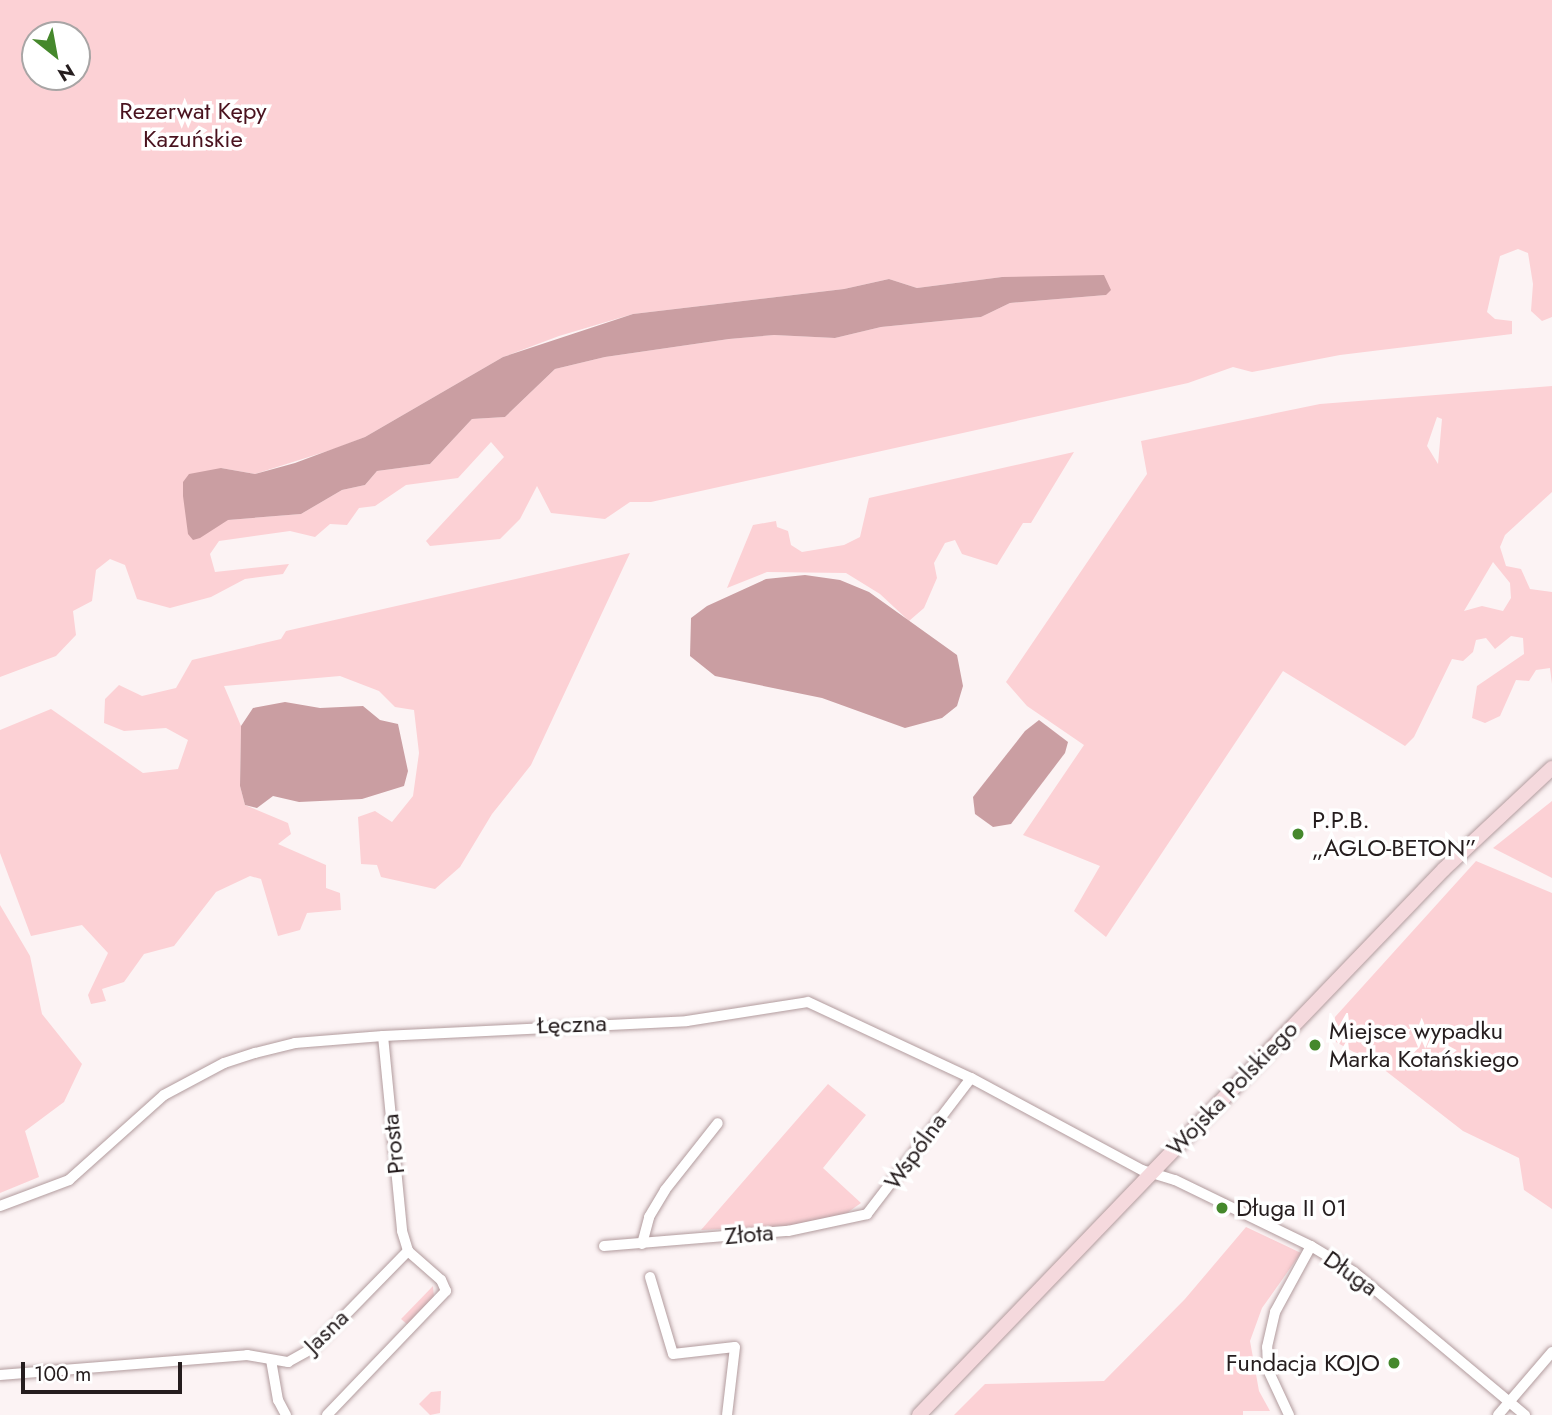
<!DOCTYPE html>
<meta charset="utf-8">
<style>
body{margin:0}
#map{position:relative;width:1552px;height:1415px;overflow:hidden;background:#fcf3f4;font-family:Jost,sans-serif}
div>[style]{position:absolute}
.green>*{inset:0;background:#fcd1d5}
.water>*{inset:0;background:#ca9ea2}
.roads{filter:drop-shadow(0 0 2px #b29c9e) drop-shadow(0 0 2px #b29c9e)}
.minor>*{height:10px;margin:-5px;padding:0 5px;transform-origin:5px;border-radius:5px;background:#fff}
.secondary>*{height:14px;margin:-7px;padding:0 7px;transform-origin:7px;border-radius:7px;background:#f5d9dd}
.dots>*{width:19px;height:19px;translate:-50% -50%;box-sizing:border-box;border:4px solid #fff;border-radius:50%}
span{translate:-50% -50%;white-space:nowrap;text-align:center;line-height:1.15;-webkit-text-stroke:7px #fff;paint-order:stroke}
.park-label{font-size:24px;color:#4a131f}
.poi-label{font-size:24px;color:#251d1e}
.left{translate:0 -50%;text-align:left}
.right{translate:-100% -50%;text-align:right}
.street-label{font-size:24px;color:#251d1e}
.north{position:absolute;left:21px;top:21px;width:70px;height:70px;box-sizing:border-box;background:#fff;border:2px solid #a8a5a5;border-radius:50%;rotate:149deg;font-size:19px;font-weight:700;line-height:28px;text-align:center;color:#251d1e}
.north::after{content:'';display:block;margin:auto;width:24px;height:32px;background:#45882c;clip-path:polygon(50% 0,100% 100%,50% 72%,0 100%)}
.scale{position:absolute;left:21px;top:1362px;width:161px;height:32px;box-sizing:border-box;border:4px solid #251d1e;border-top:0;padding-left:9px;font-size:21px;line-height:24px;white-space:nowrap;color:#251d1e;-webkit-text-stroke:5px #fff;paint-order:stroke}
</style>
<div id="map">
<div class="green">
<i style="clip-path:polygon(evenodd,0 0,1552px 0,1552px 317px,1542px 321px,1531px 311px,1533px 284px,1528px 253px,1518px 249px,1500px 256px,1487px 312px,1495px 319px,1512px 321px,1512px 334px,1340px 355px,1252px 372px,1233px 367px,1188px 383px,651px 502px,630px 502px,605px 519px,551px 513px,537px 486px,520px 519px,500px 539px,430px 546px,426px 541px,504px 457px,491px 442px,458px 478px,406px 485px,375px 506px,359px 508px,347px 525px,330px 524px,315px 537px,290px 531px,219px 541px,210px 554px,215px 572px,289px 564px,283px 574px,245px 579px,211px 597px,170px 608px,137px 599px,125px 565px,110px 559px,96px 570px,92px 601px,73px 611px,76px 635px,56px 656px,0 677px,0 0,35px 35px,77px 35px,77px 77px,35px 77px,35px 35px,0 0,1002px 277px,1106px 295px,1010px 303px,981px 317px,881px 327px,835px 338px,774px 335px,729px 339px,605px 357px,555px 369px,505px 417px,472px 419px,430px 464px,377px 471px,365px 485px,342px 490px,301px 514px,228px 520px,221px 468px,255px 474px,334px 449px,365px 437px,503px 357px,559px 336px,633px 314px,844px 289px,889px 279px,917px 288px,1002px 277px)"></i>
<i style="clip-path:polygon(evenodd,1552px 386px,1552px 492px,1505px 535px,1500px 547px,1506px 566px,1521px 569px,1530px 589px,1552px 592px,1552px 684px,1550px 668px,1536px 670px,1529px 681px,1516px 680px,1500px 716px,1485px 723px,1472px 718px,1477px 686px,1524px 654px,1523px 638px,1511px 636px,1495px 649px,1486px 638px,1476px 640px,1473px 652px,1463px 661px,1452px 659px,1414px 737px,1405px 746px,1283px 671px,1106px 937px,1074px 911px,1100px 866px,1023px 835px,1084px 745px,1027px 706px,1006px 682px,1147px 474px,1141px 441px,1320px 404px,1552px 386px,1437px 417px,1442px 419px,1438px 464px,1427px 446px,1437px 417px,1552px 386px,1493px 562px,1510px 583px,1511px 598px,1503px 611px,1482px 606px,1464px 611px,1493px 562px)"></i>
<i style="clip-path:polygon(1074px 452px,1031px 523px,1023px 523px,997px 565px,962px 554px,955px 540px,945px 543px,934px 563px,937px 578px,924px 608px,909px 621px,880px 594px,846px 573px,767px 572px,727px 588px,753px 525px,776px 521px,777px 527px,788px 531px,791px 545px,802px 552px,844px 545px,860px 537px,869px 498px)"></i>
<i style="clip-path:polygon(630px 553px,531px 765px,492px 814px,460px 867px,435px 889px,381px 877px,377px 865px,361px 864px,358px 817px,375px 811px,392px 822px,413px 796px,419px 753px,414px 710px,395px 707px,379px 691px,340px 676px,224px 686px,241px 726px,240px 786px,245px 805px,288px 823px,291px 834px,278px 844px,326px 865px,326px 888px,340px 893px,341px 910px,307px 913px,300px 930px,278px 936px,261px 879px,250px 876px,216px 892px,174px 946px,144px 954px,124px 982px,102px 989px,106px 1001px,91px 1004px,88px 995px,108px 953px,82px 925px,31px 936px,0 853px,0 730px,51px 709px,143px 773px,178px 769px,188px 740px,166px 728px,124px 731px,104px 723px,105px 699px,119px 685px,142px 696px,176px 688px,192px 660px,281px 639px,286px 631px)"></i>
<i style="clip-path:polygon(1552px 801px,1552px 878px,1493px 848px)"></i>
<i style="clip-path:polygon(1476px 861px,1552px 893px,1552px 1209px,1524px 1190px,1519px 1158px,1463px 1131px,1382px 1068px,1336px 1042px,1335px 1017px)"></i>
<i style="clip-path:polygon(0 905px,30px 956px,42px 1014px,82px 1064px,64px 1102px,25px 1131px,39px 1177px,0 1193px)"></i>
<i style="clip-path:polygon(828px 1084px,866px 1115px,823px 1168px,861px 1203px,844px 1215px,792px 1226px,701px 1230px)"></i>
<i style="clip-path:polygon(1246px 1227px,1301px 1253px,1262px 1308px,1250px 1341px,1259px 1391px,1270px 1411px,1243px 1411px,1243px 1415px,954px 1415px,985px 1384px,1104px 1381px,1185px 1299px)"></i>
<i style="clip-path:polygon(433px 1286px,434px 1298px,408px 1325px,401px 1319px)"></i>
<i style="clip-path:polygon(441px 1391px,440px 1413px,430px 1415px,419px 1404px,431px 1392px)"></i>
</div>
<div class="water">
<i style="clip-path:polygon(1104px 275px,1111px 290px,1106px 295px,1010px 303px,981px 317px,881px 327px,835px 338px,774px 335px,729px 339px,605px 357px,555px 369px,505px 417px,472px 419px,430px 464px,377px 471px,365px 485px,342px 490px,301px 514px,228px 520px,200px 538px,193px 540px,188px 534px,183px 496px,183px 482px,189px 474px,221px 468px,255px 474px,295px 463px,365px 437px,503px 357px,633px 314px,844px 289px,889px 279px,917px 288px,1002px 277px)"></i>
<i style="clip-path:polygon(805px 575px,840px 580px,869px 592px,957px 655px,963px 686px,957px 706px,942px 718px,905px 728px,822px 698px,715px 676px,690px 656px,691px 618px,707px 606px,766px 579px)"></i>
<i style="clip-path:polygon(285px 702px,320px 708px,363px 706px,380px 720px,398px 724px,408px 771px,404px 786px,362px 799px,299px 802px,273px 796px,257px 808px,245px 805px,240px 786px,241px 726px,253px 708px)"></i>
<i style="clip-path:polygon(1039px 720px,1068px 742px,1065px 753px,1011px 824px,993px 827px,975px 814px,973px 797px,1025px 731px)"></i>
</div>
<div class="roads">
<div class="minor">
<i style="left:383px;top:1036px;width:196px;rotate:84.4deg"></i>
<i style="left:402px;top:1231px;width:21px;rotate:73deg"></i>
<i style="left:0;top:1206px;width:74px;rotate:-20.6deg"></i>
<i style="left:69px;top:1180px;width:127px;rotate:-41.8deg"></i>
<i style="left:164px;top:1095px;width:68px;rotate:-28.1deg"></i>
<i style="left:224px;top:1063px;width:33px;rotate:-18deg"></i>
<i style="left:255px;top:1053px;width:41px;rotate:-14deg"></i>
<i style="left:295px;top:1043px;width:88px;rotate:-4.5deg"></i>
<i style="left:383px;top:1036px;width:304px;rotate:-2.8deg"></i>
<i style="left:687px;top:1021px;width:122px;rotate:-8.9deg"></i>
<i style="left:808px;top:1002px;width:180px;rotate:25deg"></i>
<i style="left:971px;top:1078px;width:194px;rotate:28.3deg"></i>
<i style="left:1142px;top:1170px;width:34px;rotate:17deg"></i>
<i style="left:1175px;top:1180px;width:151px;rotate:25.9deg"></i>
<i style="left:1311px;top:1246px;width:50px;rotate:31.2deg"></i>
<i style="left:1354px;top:1272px;width:223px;rotate:39.9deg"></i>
<i style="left:642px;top:1244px;width:28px;rotate:-75deg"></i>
<i style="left:649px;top:1217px;width:31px;rotate:-59deg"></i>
<i style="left:665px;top:1190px;width:85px;rotate:-51.7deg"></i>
<i style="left:604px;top:1246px;width:185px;rotate:-4.7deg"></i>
<i style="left:788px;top:1231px;width:81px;rotate:-12.1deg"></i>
<i style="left:867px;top:1214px;width:171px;rotate:-52.6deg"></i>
<i style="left:650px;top:1277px;width:80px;rotate:73.4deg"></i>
<i style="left:673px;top:1354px;width:62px;rotate:-6.4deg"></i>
<i style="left:735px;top:1347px;width:68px;rotate:96.7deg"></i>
<i style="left:271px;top:1360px;width:41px;rotate:80.1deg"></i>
<i style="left:278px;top:1400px;width:17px;rotate:62deg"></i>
<i style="left:0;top:1375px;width:248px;rotate:-4.6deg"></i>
<i style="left:247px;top:1355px;width:42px;rotate:9.7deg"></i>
<i style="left:288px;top:1362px;width:29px;rotate:-29deg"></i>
<i style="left:313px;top:1348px;width:136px;rotate:-45.6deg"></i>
<i style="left:327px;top:1415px;width:172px;rotate:-46.2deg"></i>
<i style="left:446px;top:1291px;width:12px;rotate:-114deg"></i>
<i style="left:441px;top:1280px;width:44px;rotate:-138.7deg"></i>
<i style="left:1289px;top:1415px;width:50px;rotate:-115deg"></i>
<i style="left:1268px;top:1370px;width:23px;rotate:-92deg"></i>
<i style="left:1267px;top:1347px;width:36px;rotate:-77deg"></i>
<i style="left:1275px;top:1312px;width:75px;rotate:-61.4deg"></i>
<i style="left:1498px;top:1415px;width:83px;rotate:-49.4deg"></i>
</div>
<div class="secondary">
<i style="left:919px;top:1415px;width:757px;rotate:-46.12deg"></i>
<i style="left:1444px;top:869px;width:148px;rotate:-43.1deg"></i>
</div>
</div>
<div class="dots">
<i style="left:1298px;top:834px;background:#45882c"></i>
<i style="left:1315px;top:1045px;background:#45882c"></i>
<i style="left:1222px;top:1208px;background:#45882c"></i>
<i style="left:1394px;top:1363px;background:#45882c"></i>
</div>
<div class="park-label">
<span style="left:193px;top:125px">Rezerwat Kępy<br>Kazuńskie</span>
</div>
<div class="poi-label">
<span class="left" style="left:1312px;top:834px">P.P.B.<br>„AGLO-BETON”</span>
<span class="left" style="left:1329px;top:1045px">Miejsce wypadku<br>Marka Kotańskiego</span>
<span class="left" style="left:1236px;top:1208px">Długa II 01</span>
<span class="right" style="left:1380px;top:1363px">Fundacja KOJO</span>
</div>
<div class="street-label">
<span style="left:572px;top:1024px;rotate:-2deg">Łęczna</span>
<span style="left:1232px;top:1088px;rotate:-46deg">Wojska Polskiego</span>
<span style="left:393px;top:1144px;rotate:-96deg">Prosta</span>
<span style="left:915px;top:1151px;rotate:-54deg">Wspólna</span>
<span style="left:749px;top:1234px;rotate:-5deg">Złota</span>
<span style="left:1351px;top:1273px;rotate:35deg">Długa</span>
<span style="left:326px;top:1331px;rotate:-44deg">Jasna</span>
</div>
<div class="north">N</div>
<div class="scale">100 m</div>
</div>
